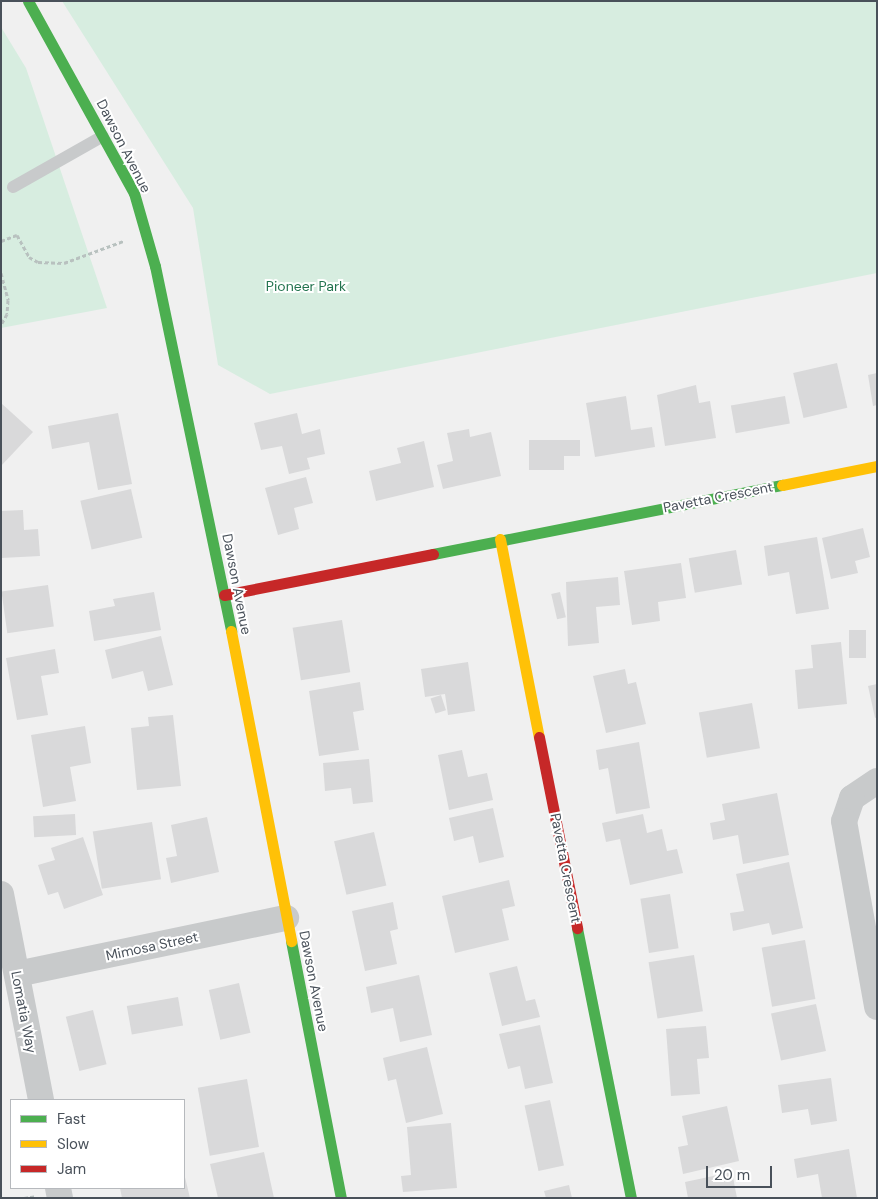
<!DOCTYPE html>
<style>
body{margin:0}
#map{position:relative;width:878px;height:1199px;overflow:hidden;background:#f0f0f0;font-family:"DM Sans",sans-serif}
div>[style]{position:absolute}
.green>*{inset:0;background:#d7ede0}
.building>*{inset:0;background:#d9d9da;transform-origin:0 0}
.path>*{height:3px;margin-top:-1.5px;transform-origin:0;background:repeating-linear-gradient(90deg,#b8c1bf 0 4px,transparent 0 6.5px)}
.lane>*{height:12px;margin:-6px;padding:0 6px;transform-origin:6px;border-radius:6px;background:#c8cacb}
.street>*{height:26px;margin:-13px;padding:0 13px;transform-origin:13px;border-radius:13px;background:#c8cacb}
.fast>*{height:11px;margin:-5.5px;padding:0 5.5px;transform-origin:5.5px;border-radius:5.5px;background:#4caf50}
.slow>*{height:11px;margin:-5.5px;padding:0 5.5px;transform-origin:5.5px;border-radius:5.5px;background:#ffc107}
.jam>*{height:11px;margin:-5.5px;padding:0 5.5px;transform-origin:5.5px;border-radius:5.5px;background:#c62828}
span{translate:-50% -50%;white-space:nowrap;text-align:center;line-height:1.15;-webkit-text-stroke:4px #fff;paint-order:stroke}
.street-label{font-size:14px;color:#49515a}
.park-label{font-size:14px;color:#22734e}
.frame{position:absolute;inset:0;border:2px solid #49515a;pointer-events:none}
.legend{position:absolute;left:10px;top:1099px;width:175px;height:90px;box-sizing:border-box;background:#fff;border:1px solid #b6b9bd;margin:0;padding:6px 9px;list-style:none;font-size:15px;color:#49515a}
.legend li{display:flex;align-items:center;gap:10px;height:25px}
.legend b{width:25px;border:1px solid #b6b9bd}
.scale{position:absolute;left:706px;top:1166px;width:66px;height:22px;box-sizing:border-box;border:2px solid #49515a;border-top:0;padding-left:6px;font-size:15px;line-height:18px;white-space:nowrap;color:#49515a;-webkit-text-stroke:4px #fff;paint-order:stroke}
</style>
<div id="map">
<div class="green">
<i style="clip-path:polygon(62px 1px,877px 1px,877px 273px,270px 394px,218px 365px,193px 208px)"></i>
<i style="clip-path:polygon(1px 27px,26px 68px,107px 308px,1px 328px)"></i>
</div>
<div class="building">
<i style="left:837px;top:363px;width:46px;height:45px;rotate:77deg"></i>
<i style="clip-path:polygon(877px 373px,877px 405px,873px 406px,868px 375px)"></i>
<i style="clip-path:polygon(696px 385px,699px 403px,710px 401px,716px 438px,665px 446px,657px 395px)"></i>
<i style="clip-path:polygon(626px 396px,631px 430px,652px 427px,655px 447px,595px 457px,586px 403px)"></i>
<i style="left:785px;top:396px;width:28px;height:55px;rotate:80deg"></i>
<i style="clip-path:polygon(1px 403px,33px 432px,1px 466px)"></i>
<i style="clip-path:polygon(118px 413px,132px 484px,98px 490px,89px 442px,52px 449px,48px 426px)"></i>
<i style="clip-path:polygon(297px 413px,302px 434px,320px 429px,325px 454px,307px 458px,310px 469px,289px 474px,282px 446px,261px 450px,254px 423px)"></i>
<i style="clip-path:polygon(469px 429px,470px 437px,491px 432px,501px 476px,443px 489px,437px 465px,453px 461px,447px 433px)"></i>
<i style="clip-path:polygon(529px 440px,580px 440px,580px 456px,564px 456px,564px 470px,529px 470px)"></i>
<i style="clip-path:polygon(424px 441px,434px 487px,376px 501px,369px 471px,401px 463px,397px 448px)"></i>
<i style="clip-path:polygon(306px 477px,313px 503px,294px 508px,299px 529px,278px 535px,265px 488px)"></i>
<i style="left:131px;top:489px;width:50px;height:52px;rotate:77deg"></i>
<i style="clip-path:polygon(23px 510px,24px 530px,38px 529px,40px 556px,1px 558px,1px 511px)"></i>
<i style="clip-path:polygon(863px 528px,870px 557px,855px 561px,858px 573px,831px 579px,822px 538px)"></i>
<i style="clip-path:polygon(817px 537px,829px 609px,796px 614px,789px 572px,768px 576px,764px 546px)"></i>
<i style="left:736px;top:550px;width:35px;height:48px;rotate:80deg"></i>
<i style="clip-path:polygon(681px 563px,686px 598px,658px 602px,660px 621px,632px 625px,624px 571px)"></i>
<i style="clip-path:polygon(618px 577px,620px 605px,596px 607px,599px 643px,568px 646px,566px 582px)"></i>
<i style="left:48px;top:585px;width:42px;height:47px;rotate:82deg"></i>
<i style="clip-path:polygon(154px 592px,161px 630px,94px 641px,89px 611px,115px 606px,113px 599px)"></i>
<i style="left:560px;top:592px;width:26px;height:9px;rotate:77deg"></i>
<i style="left:342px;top:620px;width:53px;height:50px;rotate:81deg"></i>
<i style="left:849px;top:630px;width:17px;height:28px"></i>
<i style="clip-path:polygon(161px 636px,173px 685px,148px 691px,143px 671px,112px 679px,105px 650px)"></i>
<i style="clip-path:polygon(841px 642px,847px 704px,798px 709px,795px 670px,813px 668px,811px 645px)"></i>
<i style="clip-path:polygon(55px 649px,59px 673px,41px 676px,48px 715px,17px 720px,6px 658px)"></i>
<i style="clip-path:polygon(468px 662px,475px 711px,448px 715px,445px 694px,425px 697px,421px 669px)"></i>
<i style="clip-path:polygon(625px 669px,628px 684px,636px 682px,646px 724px,606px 733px,593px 676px)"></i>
<i style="clip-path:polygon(360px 682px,364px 710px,353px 712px,359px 750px,319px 756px,309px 691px)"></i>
<i style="clip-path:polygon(877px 684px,877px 717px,875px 718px,868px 686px)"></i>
<i style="left:441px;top:695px;width:16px;height:11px;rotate:72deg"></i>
<i style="left:752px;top:703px;width:46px;height:54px;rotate:80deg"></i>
<i style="clip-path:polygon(173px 715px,181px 786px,137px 790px,131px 728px,149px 726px,148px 717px)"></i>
<i style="clip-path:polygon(85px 726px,91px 763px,70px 767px,76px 801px,43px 807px,31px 735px)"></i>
<i style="clip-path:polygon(639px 742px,650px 808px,616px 814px,608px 768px,599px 770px,596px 750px)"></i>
<i style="clip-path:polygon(462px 750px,468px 777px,487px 773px,493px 800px,449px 810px,438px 755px)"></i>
<i style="clip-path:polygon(369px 759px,373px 802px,353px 804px,351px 788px,325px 791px,323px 763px)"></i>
<i style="clip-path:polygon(777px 793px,789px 855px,743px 864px,738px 835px,713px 840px,710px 823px,725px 820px,722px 804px)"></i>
<i style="clip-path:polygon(493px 808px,504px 857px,479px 863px,473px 836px,454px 841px,449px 818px)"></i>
<i style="left:75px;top:814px;width:21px;height:42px;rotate:87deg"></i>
<i style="clip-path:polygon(643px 814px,647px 833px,662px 829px,667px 851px,677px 849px,683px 873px,630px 885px,620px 839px,606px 842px,602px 823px)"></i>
<i style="clip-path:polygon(207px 817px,219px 872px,171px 883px,166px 858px,177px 856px,171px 825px)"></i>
<i style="left:152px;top:822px;width:58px;height:60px;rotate:81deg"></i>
<i style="left:374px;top:832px;width:55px;height:41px;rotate:77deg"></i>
<i style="clip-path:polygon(83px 837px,103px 895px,64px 909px,58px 892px,48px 895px,38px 865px,55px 860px,51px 848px)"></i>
<i style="clip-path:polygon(789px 862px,803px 928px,772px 935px,769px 923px,733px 931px,730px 913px,744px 911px,736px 874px)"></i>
<i style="clip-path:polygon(509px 880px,515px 906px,502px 909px,509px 940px,455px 953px,442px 896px)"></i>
<i style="left:670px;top:894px;width:55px;height:30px;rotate:81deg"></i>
<i style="clip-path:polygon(393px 902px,398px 929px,390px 931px,397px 964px,365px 971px,352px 911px)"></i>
<i style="left:805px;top:940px;width:60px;height:44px;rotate:80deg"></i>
<i style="left:694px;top:955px;width:57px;height:46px;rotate:81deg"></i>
<i style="clip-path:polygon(517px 966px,526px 1001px,535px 999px,540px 1017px,502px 1026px,489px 973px)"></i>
<i style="clip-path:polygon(419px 975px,432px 1035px,400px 1042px,393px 1008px,371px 1013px,366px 987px)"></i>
<i style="left:239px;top:983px;width:51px;height:31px;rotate:77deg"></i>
<i style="left:178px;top:997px;width:29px;height:52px;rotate:80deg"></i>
<i style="left:816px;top:1004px;width:48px;height:46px;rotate:78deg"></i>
<i style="left:93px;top:1010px;width:56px;height:28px;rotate:76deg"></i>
<i style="clip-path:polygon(540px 1025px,553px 1083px,525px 1089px,520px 1066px,508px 1069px,499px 1034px)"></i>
<i style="clip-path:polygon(706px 1026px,709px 1058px,697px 1059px,700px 1094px,671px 1096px,666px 1029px)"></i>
<i style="clip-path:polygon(427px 1047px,443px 1114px,406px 1123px,396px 1079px,388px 1081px,383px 1058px)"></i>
<i style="clip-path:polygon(831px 1078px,837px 1121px,811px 1125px,808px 1109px,782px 1113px,778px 1085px)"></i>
<i style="left:247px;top:1079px;width:69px;height:50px;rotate:80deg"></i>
<i style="left:550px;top:1100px;width:67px;height:26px;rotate:78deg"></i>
<i style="clip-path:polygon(727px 1106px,739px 1161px,683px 1174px,678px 1147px,688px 1145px,682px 1116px)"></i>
<i style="clip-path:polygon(451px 1123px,457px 1188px,403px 1192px,401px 1176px,411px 1175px,407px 1127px)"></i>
<i style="clip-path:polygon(849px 1149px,857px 1198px,822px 1198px,818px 1174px,797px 1178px,794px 1159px)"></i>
<i style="clip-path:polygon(264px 1152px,274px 1198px,218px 1198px,210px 1164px)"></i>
<i style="clip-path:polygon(732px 1172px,737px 1198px,688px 1198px,685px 1182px)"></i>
<i style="clip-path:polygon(184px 1173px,190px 1198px,122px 1198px,120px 1188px,184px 1188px)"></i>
<i style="clip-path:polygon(569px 1185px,572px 1198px,546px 1198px,544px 1191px)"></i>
</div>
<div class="path">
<i style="left:1px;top:241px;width:17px;rotate:-21deg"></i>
<i style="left:17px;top:235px;width:25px;rotate:61deg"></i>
<i style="left:29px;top:257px;width:10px;rotate:29deg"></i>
<i style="left:38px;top:262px;width:26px;rotate:2deg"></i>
<i style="left:64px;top:263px;width:63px;rotate:-20.4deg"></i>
<i style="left:1px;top:273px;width:28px;rotate:75deg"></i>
<i style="left:8px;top:300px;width:14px;rotate:94deg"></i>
<i style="left:7px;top:314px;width:13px;rotate:119deg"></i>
<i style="left:24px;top:1198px;width:12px;rotate:-9deg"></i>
</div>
<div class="lane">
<i style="left:13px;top:187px;width:103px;rotate:-29.5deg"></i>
</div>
<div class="street">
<i style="left:877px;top:781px;width:30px;rotate:146deg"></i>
<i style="left:852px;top:798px;width:24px;rotate:109deg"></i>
<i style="left:844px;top:821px;width:189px;rotate:79.9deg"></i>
<i style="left:1px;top:894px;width:210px;rotate:79deg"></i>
<i style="left:17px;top:974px;width:275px;rotate:-11.8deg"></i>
<i style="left:58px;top:1188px;width:10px;rotate:79deg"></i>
</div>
<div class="fast">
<i style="left:28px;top:1px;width:219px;rotate:61.1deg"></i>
<i style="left:134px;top:193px;width:76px;rotate:74deg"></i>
<i style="left:155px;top:266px;width:373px;rotate:78.2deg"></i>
<i style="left:433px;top:554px;width:356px;rotate:-11.2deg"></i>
<i style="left:577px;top:928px;width:275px;rotate:78.7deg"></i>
<i style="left:291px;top:941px;width:262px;rotate:79deg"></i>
</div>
<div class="slow">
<i style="left:782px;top:485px;width:97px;rotate:-11.3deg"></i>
<i style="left:500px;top:539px;width:202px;rotate:78.9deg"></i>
<i style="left:231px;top:631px;width:316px;rotate:79deg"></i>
</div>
<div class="jam">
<i style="left:224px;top:595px;width:213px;rotate:-11.1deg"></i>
<i style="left:539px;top:737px;width:195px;rotate:78.7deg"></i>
</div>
<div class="street-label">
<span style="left:124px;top:146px;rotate:63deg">Dawson Avenue</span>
<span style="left:718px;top:497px;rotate:-11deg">Pavetta Crescent</span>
<span style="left:237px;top:584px;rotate:79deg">Dawson Avenue</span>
<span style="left:566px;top:868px;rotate:79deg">Pavetta Crescent</span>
<span style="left:152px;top:946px;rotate:-12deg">Mimosa Street</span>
<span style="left:314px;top:981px;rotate:79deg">Dawson Avenue</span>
<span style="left:24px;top:1012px;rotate:79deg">Lomatia Way</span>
</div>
<div class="park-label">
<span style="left:306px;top:286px">Pioneer Park</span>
</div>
<div class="frame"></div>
<ul class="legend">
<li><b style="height:6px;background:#4caf50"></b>Fast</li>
<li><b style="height:6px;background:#ffc107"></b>Slow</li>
<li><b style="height:6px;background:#c62828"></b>Jam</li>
</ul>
<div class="scale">20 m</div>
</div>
